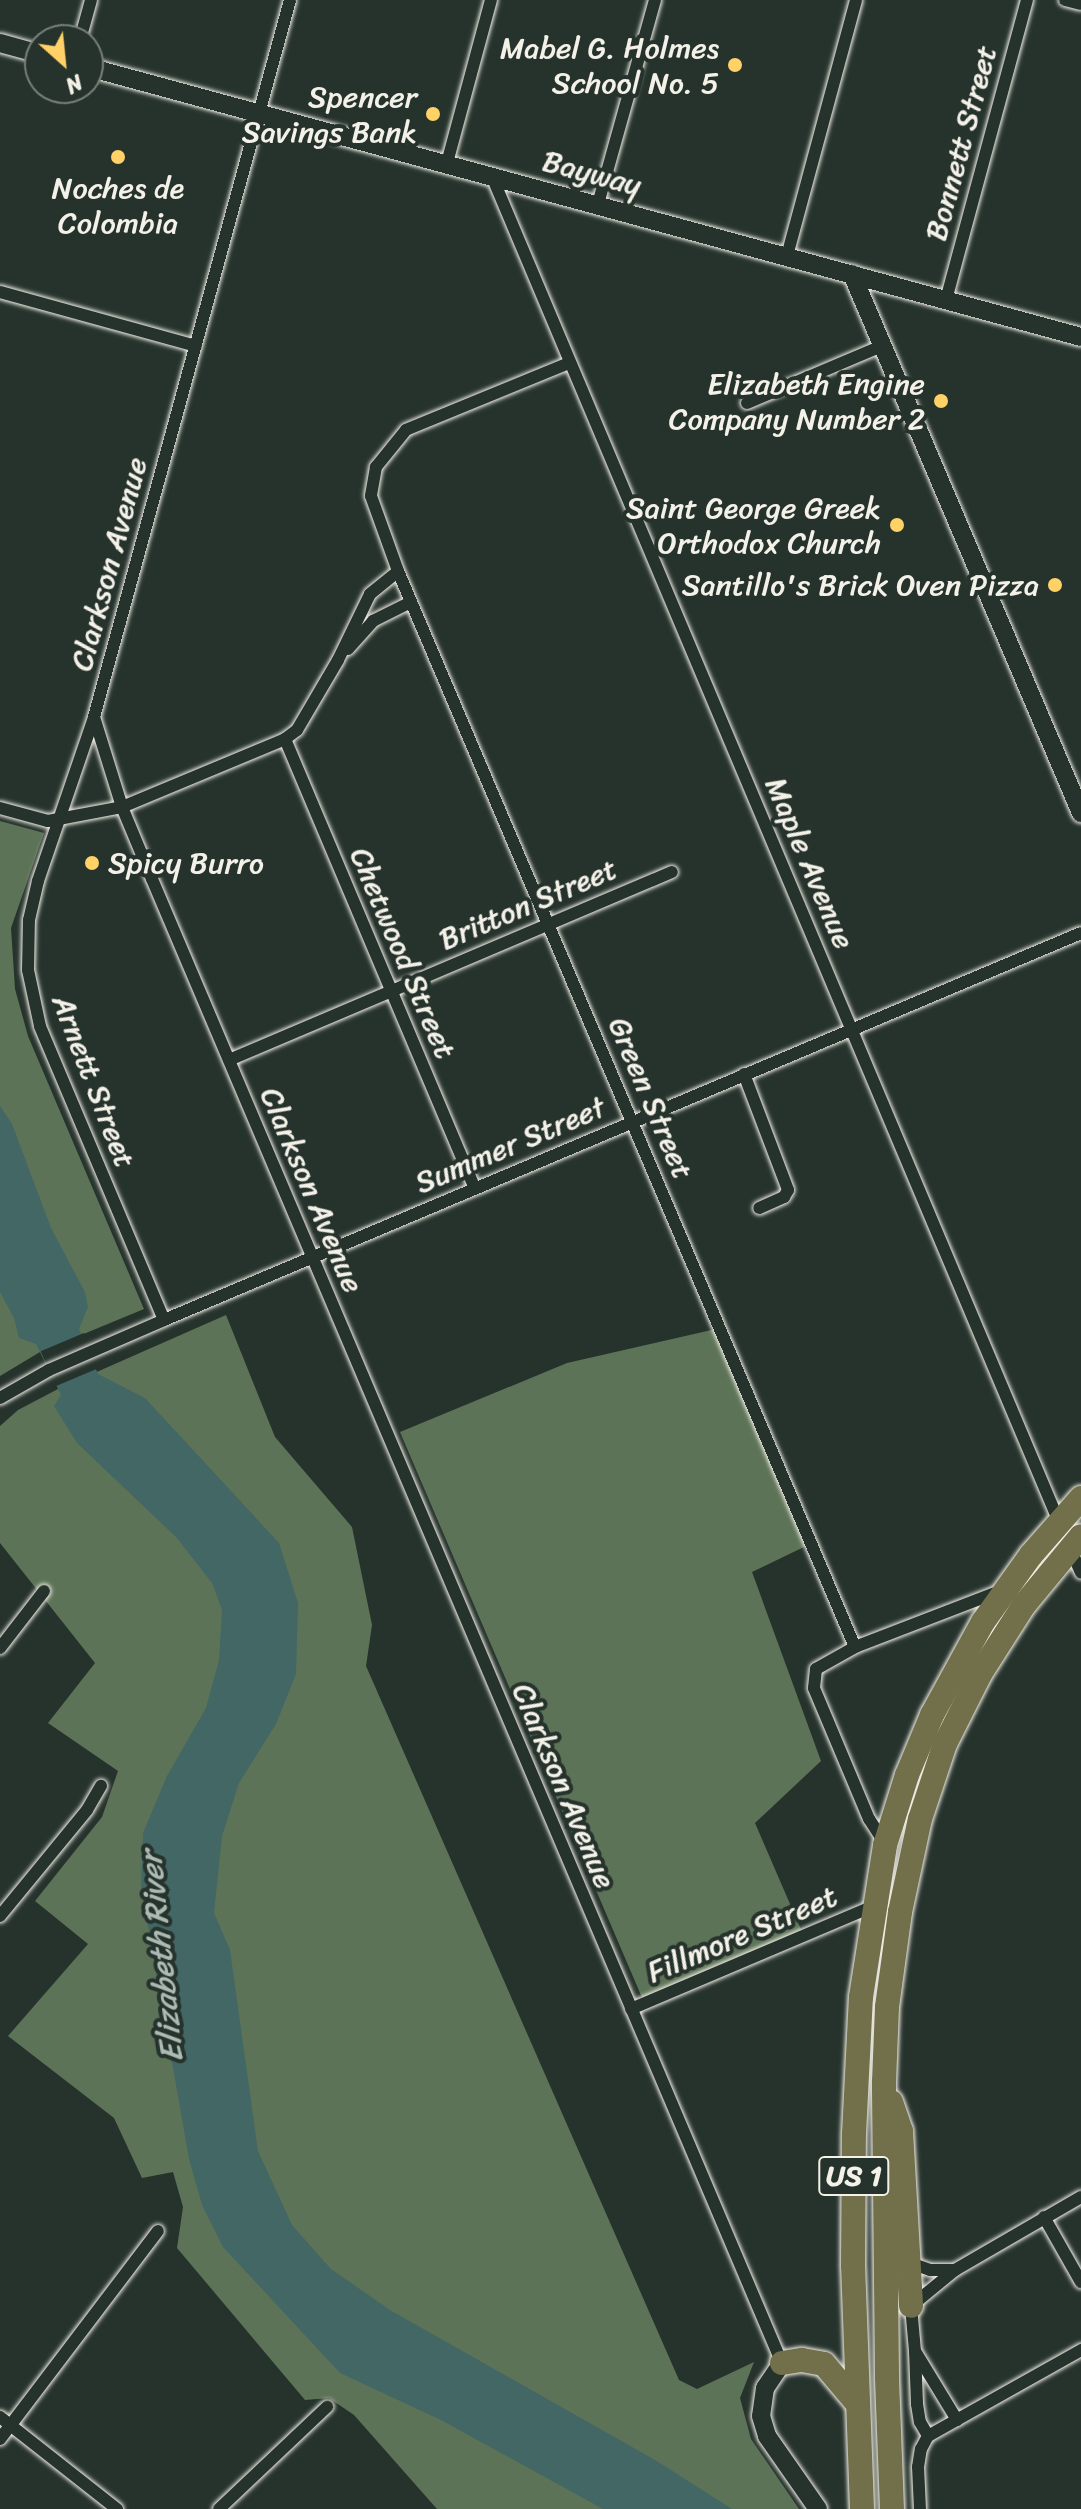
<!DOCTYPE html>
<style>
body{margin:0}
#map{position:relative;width:1081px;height:2509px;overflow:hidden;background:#26332d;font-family:Sriracha,sans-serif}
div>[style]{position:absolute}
.green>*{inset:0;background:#5d7357}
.water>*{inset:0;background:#426765}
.pier>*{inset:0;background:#26332d;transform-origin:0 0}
.roads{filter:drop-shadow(0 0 2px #f4f1e8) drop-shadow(0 0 2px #f4f1e8)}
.street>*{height:12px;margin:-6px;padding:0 6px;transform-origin:6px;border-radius:6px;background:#26332d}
.secondary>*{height:18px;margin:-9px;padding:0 9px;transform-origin:9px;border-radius:9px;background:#26332d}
.highway>*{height:24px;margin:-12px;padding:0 12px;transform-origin:12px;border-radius:12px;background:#71704a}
.dots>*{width:22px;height:22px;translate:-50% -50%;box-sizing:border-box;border:4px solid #26332d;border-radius:50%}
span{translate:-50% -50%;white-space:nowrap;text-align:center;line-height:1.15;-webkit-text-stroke:8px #26332d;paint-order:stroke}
.shield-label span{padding:2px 6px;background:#26332d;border:2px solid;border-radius:6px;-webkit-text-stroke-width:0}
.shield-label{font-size:28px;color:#f4f1e8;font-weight:700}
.poi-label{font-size:30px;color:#f4f1e8}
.right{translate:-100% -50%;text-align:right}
.left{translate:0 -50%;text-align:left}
.street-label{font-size:30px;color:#f4f1e8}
.water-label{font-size:32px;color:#adbab4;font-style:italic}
.north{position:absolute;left:24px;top:24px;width:80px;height:80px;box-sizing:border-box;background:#26332d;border:2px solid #787f78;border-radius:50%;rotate:153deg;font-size:22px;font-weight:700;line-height:32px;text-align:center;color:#f4f1e8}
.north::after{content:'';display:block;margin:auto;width:28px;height:36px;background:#ffd166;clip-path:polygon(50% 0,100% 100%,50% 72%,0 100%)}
</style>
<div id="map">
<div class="green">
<i style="clip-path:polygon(0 821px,44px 833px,11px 928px,15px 989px,28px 1036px,144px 1309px,40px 1352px,0 1376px)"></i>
<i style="clip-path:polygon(226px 1315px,275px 1437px,352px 1527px,372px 1625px,366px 1666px,679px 2380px,697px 2389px,754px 2362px,740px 2398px,751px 2439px,799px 2509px,437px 2509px,354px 2415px,329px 2398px,305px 2400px,177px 2248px,183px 2207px,173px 2172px,142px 2178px,114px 2118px,8px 2036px,88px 1944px,35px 1901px,102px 1817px,118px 1771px,48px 1723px,95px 1663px,0 1543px,0 1426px,18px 1410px,58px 1389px)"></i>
<i style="clip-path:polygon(716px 1329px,808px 1545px,752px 1572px,821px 1761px,755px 1823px,803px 1934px,643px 2000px,400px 1432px,567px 1363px)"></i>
</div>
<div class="water">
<i style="clip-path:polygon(0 1106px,12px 1124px,51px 1228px,85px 1292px,88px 1307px,79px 1329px,98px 1374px,145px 1398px,279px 1543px,298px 1603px,296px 1674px,276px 1724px,239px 1783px,222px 1836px,214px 1913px,230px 1950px,258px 2151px,292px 2225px,331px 2269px,390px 2310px,655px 2460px,732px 2509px,603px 2509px,441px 2420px,340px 2373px,223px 2247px,202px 2205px,189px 2159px,141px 1886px,143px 1833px,167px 1776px,206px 1708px,219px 1660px,222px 1610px,212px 1583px,177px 1538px,77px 1443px,54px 1406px,61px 1395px,36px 1344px,19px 1338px,14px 1318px,0 1292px)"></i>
</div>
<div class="pier">
<i style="left:84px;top:1333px;width:38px;height:47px;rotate:67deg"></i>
</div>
<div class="roads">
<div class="street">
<i style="left:1065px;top:0;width:16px;rotate:14deg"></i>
<i style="left:80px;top:40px;width:41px;rotate:-74.6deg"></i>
<i style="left:447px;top:163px;width:169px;rotate:-74.9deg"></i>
<i style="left:491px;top:174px;width:1465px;rotate:67.15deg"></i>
<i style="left:598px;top:204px;width:212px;rotate:-74.4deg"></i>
<i style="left:787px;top:256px;width:265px;rotate:-74.9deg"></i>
<i style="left:0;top:292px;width:203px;rotate:15.4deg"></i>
<i style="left:946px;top:300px;width:311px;rotate:-74.9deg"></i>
<i style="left:569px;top:363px;width:176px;rotate:157.7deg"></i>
<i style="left:406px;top:430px;width:48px;rotate:129deg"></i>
<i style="left:376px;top:467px;width:29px;rotate:100deg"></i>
<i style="left:371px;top:496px;width:80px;rotate:70.2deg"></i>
<i style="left:398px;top:571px;width:1169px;rotate:66.99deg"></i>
<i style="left:747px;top:403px;width:147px;rotate:-22.9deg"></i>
<i style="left:348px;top:649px;width:38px;rotate:-48deg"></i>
<i style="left:373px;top:621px;width:42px;rotate:-26.6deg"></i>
<i style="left:94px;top:717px;width:94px;rotate:72.7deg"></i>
<i style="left:122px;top:807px;width:78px;rotate:67.4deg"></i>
<i style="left:152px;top:879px;width:1612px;rotate:67deg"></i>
<i style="left:285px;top:739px;width:485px;rotate:67.1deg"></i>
<i style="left:0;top:808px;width:50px;rotate:15.2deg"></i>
<i style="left:48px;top:821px;width:75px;rotate:-10.7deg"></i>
<i style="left:122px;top:807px;width:177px;rotate:-22.6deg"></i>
<i style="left:285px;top:739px;width:15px;rotate:-37deg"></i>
<i style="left:297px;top:730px;width:81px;rotate:-59.6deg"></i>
<i style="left:338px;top:660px;width:73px;rotate:-64.1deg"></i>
<i style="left:370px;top:594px;width:36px;rotate:-39deg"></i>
<i style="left:229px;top:1060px;width:481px;rotate:-23deg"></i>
<i style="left:744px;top:1074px;width:124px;rotate:69.2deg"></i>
<i style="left:788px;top:1190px;width:8px;rotate:120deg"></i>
<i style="left:784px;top:1197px;width:27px;rotate:156deg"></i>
<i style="left:164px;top:1320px;width:319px;rotate:-112.9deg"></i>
<i style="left:40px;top:1026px;width:57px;rotate:-102.1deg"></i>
<i style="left:28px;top:970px;width:50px;rotate:-88.9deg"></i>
<i style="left:29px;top:920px;width:40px;rotate:-77deg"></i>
<i style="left:38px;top:881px;width:173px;rotate:-71.1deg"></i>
<i style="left:94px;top:717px;width:743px;rotate:-74.71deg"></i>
<i style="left:0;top:1398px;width:56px;rotate:-29.7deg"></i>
<i style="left:49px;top:1370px;width:125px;rotate:-23.5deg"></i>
<i style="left:164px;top:1320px;width:995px;rotate:-22.88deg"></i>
<i style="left:1070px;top:1548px;width:27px;rotate:66deg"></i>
<i style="left:0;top:1648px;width:72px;rotate:-52.3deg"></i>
<i style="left:884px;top:1842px;width:27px;rotate:-123deg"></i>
<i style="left:869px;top:1819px;width:142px;rotate:-112.8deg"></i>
<i style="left:814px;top:1688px;width:19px;rotate:-84deg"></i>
<i style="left:816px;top:1669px;width:45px;rotate:-29.4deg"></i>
<i style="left:855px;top:1647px;width:155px;rotate:-21.1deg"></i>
<i style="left:0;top:1916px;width:137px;rotate:-50.6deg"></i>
<i style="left:87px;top:1810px;width:28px;rotate:-60deg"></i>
<i style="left:631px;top:2009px;width:264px;rotate:-23deg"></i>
<i style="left:1044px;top:2217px;width:75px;rotate:60.4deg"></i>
<i style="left:910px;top:2263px;width:21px;rotate:19deg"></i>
<i style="left:930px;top:2270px;width:25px"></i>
<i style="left:915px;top:2351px;width:53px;rotate:87.8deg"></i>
<i style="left:917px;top:2404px;width:18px;rotate:81deg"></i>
<i style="left:920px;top:2422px;width:16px;rotate:60deg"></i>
<i style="left:0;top:2417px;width:149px;rotate:38.2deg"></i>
<i style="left:957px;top:2420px;width:81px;rotate:-121.3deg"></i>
<i style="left:915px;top:2351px;width:45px;rotate:-95.1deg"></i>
<i style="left:911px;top:2306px;width:57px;rotate:-39.3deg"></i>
<i style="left:955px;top:2270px;width:146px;rotate:-30.1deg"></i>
<i style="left:928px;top:2436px;width:176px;rotate:-29.3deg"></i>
<i style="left:0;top:2439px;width:261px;rotate:-52.8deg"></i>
<i style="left:219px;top:2509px;width:149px;rotate:-43.4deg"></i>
<i style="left:920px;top:2509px;width:42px;rotate:-92.7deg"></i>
<i style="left:918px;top:2467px;width:18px;rotate:-81deg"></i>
<i style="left:921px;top:2449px;width:15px;rotate:-62deg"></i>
</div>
<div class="secondary">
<i style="left:0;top:43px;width:41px;rotate:15.4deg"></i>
<i style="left:88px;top:67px;width:1029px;rotate:15.21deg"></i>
<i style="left:852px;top:274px;width:586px;rotate:66.98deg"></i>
<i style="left:782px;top:2363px;width:30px;rotate:124deg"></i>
<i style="left:765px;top:2388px;width:28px;rotate:98deg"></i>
<i style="left:761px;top:2416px;width:21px;rotate:73deg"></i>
<i style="left:767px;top:2436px;width:89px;rotate:55.1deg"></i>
</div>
<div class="highway">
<i style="left:891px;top:2102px;width:31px;rotate:71deg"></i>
<i style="left:901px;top:2131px;width:175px;rotate:86.7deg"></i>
<i style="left:782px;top:2363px;width:20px;rotate:-9deg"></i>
<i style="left:802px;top:2360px;width:22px;rotate:10deg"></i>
<i style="left:824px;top:2364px;width:51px;rotate:49.8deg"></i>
<i style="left:862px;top:2509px;width:243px;rotate:-92.1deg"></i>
<i style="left:853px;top:2266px;width:132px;rotate:-89.6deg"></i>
<i style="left:854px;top:2134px;width:137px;rotate:-87.1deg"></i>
<i style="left:861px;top:1997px;width:154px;rotate:-81deg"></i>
<i style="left:885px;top:1845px;width:73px;rotate:-72.6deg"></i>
<i style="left:907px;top:1775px;width:65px;rotate:-67.4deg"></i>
<i style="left:932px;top:1715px;width:106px;rotate:-61.3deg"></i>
<i style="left:983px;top:1622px;width:82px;rotate:-54.4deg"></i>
<i style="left:1031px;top:1555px;width:76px;rotate:-48.7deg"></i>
<i style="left:892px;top:2509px;width:133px;rotate:-92.2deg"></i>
<i style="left:887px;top:2376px;width:294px;rotate:-90.6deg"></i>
<i style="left:884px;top:2082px;width:75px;rotate:-87.7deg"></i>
<i style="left:887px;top:2007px;width:96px;rotate:-82.2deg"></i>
<i style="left:900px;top:1912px;width:95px;rotate:-77.9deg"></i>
<i style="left:920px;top:1819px;width:79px;rotate:-71.6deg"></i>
<i style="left:945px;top:1744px;width:78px;rotate:-63.4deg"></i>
<i style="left:980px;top:1674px;width:82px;rotate:-57.5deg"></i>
<i style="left:1024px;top:1605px;width:89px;rotate:-50.4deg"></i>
</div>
</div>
<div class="dots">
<i style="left:735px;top:65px;background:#ffd166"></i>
<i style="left:433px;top:114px;background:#ffd166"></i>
<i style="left:118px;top:157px;background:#ffd166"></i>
<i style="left:941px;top:401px;background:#ffd166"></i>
<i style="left:897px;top:525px;background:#ffd166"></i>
<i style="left:1055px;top:585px;background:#ffd166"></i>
<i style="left:92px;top:863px;background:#ffd166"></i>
</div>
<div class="shield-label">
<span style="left:854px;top:2176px">US 1</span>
</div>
<div class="poi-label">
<span class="right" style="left:719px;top:65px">Mabel G. Holmes<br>School No. 5</span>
<span class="right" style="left:417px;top:114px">Spencer<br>Savings Bank</span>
<span style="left:118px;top:205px">Noches de<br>Colombia</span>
<span class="right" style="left:925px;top:401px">Elizabeth Engine<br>Company Number 2</span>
<span class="right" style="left:881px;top:525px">Saint George Greek<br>Orthodox Church</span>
<span class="right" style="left:1039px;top:585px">Santillo's Brick Oven Pizza</span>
<span class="left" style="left:108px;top:863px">Spicy Burro</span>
</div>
<div class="street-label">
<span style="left:961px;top:143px;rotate:-75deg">Bonnett Street</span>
<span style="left:592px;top:173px;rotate:15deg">Bayway</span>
<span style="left:109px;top:564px;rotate:-75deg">Clarkson Avenue</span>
<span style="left:810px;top:863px;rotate:67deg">Maple Avenue</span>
<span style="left:528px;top:904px;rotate:-23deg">Britton Street</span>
<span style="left:403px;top:953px;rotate:67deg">Chetwood Street</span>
<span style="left:94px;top:1081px;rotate:69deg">Arnett Street</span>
<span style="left:651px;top:1098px;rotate:67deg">Green Street</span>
<span style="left:510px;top:1145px;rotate:-23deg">Summer Street</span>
<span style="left:312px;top:1190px;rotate:67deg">Clarkson Avenue</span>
<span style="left:564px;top:1786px;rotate:67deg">Clarkson Avenue</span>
<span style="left:742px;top:1934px;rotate:-23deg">Fillmore Street</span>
</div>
<div class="water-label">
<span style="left:162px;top:1957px;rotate:-96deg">Elizabeth River</span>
</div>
<div class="north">N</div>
</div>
